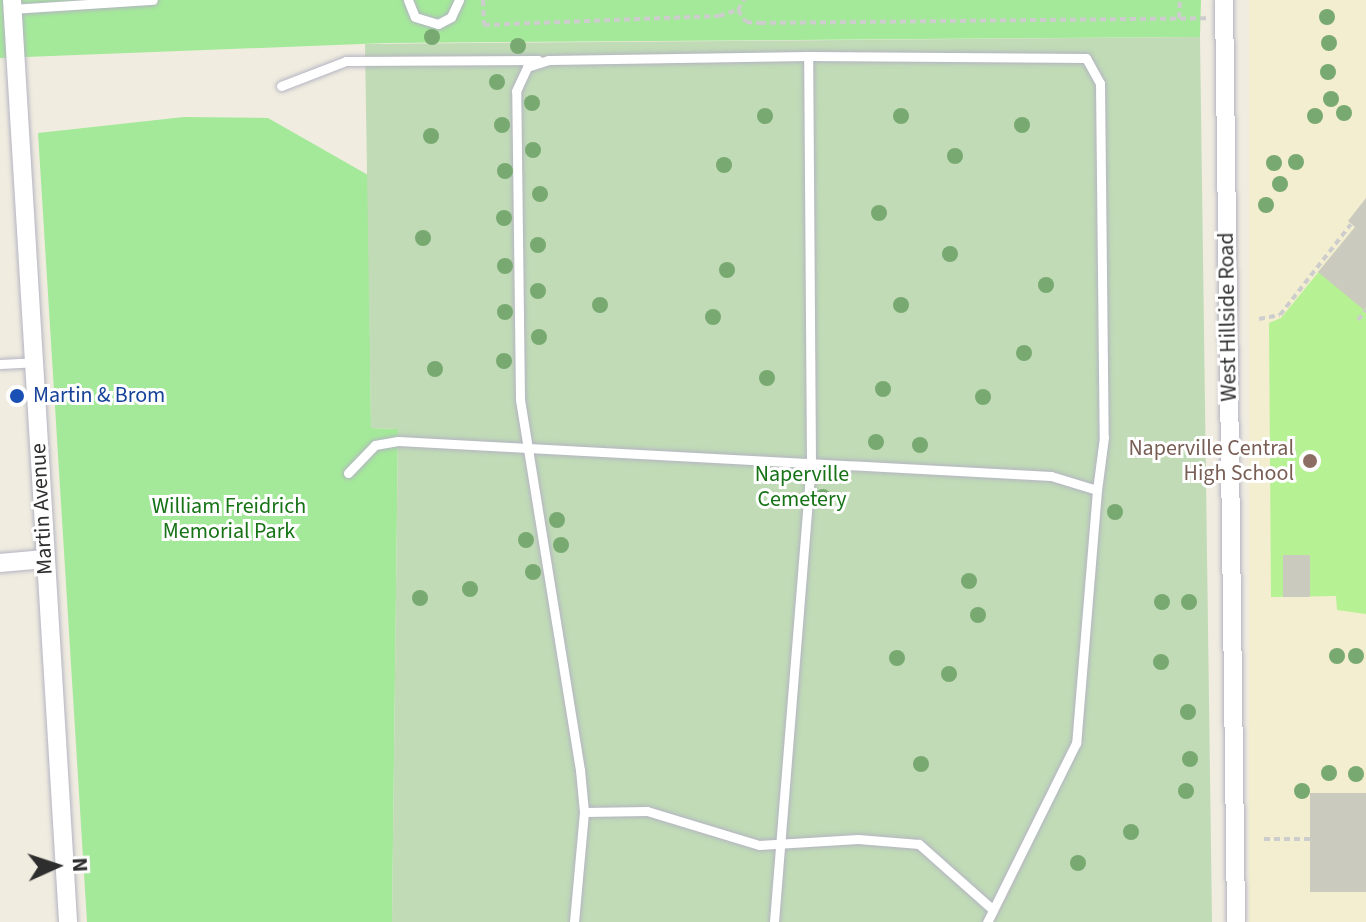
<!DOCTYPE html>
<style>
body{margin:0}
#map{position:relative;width:1366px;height:922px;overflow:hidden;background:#f0ece0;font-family:"Source Sans 3",sans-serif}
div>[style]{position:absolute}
.education>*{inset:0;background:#f2eecf;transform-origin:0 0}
.green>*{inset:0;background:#a4e999}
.cemetery>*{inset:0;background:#c0dbb6}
.pitch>*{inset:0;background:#b6f194}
.building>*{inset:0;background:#cbcabe;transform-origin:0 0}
.path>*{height:4px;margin-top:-2px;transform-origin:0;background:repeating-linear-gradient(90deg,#cdcdcd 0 6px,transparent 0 10px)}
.roads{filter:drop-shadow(0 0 2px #b4b4c2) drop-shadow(0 0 2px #b4b4c2)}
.service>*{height:9px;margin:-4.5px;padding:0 4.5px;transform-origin:4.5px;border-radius:4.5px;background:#fff}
.minor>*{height:18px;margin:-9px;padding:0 9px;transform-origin:9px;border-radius:9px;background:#fff}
.trees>*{width:16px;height:16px;margin:-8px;border-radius:50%;background:#78a971}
.dots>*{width:22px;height:22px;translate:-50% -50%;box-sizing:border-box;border:4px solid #fff;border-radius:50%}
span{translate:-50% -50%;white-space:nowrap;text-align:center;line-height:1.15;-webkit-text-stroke:6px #fff;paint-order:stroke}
.street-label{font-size:22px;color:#2e2e2e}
.transit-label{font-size:22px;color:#164399}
.left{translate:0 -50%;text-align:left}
.education-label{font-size:22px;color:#785e54}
.right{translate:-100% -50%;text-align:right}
.park-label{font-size:22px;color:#167316}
.north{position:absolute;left:16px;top:826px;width:80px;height:80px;-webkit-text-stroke:6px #fff;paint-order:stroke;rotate:87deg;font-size:22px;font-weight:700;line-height:32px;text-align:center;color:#2e2e2e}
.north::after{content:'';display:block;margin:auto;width:28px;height:36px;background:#2e2e2e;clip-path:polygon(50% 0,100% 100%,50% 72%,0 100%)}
</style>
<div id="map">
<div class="education">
<i style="left:1249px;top:0;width:117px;height:922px"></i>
</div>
<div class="green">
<i style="clip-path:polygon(0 0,1201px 0,1200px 37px,386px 43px,0 58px)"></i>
<i style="clip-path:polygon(184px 117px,268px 118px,368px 175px,371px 428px,398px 429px,392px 922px,87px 922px,38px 133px)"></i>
</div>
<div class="cemetery">
<i style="clip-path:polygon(1200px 37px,1212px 922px,392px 922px,398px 429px,371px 428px,365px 44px)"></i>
</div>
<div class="pitch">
<i style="clip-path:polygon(1366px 214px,1366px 614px,1337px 610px,1336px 596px,1271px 597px,1269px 323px,1281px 318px)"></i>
</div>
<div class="building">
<i style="clip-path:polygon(1366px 198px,1366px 307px,1364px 310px,1318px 272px,1355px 227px,1348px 221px)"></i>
<i style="left:1283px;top:555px;width:27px;height:42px"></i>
<i style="left:1310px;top:793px;width:56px;height:99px"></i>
</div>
<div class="path">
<i style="left:483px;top:0;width:25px;rotate:88deg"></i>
<i style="left:484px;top:25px;width:235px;rotate:-2.2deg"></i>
<i style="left:719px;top:16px;width:20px;rotate:-18deg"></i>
<i style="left:738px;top:10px;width:12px;rotate:-59deg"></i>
<i style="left:738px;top:10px;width:14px;rotate:56deg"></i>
<i style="left:746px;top:22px;width:14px;rotate:4deg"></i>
<i style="left:760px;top:23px;width:446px;rotate:-0.6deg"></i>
<i style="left:1179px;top:18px;width:18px;rotate:-87deg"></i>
<i style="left:1259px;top:319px;width:21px;rotate:-11deg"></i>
<i style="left:1280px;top:315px;width:115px;rotate:-52deg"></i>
<i style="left:1358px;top:320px;width:13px;rotate:-51deg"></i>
<i style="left:1264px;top:839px;width:47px"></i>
</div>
<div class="roads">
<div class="service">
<i style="left:408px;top:0;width:18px;rotate:68deg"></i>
<i style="left:415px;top:17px;width:24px;rotate:17deg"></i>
<i style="left:438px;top:24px;width:15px;rotate:-28deg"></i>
<i style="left:451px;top:17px;width:19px;rotate:-65deg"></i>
<i style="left:12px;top:9px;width:141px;rotate:-3.7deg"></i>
<i style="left:281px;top:86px;width:70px;rotate:-21deg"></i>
<i style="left:346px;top:61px;width:192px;rotate:-0.3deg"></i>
<i style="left:0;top:364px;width:34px;rotate:-3deg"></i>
<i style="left:348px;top:473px;width:39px;rotate:-46deg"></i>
<i style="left:375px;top:445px;width:23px;rotate:-10deg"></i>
<i style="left:398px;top:441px;width:654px;rotate:3.07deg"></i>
<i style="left:1051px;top:476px;width:48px;rotate:16.9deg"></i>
<i style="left:1097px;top:490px;width:254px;rotate:94.7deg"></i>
<i style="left:1076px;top:743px;width:200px;rotate:116.4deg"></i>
<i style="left:584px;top:812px;width:63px;rotate:-0.9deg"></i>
<i style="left:647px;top:811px;width:117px;rotate:16.9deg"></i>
<i style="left:759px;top:845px;width:99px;rotate:-3.5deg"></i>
<i style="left:858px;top:839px;width:61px;rotate:4.7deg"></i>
<i style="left:919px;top:844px;width:95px;rotate:41.6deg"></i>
<i style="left:574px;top:922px;width:110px;rotate:-84.8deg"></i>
<i style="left:584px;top:812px;width:42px;rotate:-95.4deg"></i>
<i style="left:580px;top:770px;width:376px;rotate:-99.2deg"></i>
<i style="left:520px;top:399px;width:308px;rotate:-90.7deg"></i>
<i style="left:516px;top:91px;width:26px;rotate:-65deg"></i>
<i style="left:527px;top:67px;width:23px;rotate:-18deg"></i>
<i style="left:549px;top:60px;width:259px;rotate:-0.9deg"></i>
<i style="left:808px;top:56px;width:278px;rotate:0.4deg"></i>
<i style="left:1086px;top:58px;width:29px;rotate:61deg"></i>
<i style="left:1100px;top:83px;width:354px;rotate:89.4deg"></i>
<i style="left:1104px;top:437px;width:53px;rotate:97.5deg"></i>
<i style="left:774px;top:922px;width:461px;rotate:-85.4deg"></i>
<i style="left:811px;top:462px;width:406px;rotate:-90.4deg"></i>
</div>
<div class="minor">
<i style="left:12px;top:0;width:924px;rotate:86.52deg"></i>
<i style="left:1224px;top:0;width:922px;rotate:89.25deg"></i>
<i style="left:0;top:563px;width:45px;rotate:-5.1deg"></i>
</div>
</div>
<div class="trees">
<i style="left:1327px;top:17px"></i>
<i style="left:432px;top:37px"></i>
<i style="left:1329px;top:43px"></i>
<i style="left:518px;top:46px"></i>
<i style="left:1328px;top:72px"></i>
<i style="left:497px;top:82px"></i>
<i style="left:1331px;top:99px"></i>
<i style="left:532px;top:103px"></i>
<i style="left:1344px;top:113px"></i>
<i style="left:765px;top:116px"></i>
<i style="left:901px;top:116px"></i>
<i style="left:1315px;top:116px"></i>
<i style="left:502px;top:125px"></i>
<i style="left:1022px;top:125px"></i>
<i style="left:431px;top:136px"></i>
<i style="left:533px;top:150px"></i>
<i style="left:955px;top:156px"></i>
<i style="left:1296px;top:162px"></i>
<i style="left:1274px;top:163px"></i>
<i style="left:724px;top:165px"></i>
<i style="left:505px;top:171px"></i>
<i style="left:1280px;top:184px"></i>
<i style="left:540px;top:194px"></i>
<i style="left:1266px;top:205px"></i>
<i style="left:879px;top:213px"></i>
<i style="left:504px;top:218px"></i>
<i style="left:423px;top:238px"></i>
<i style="left:538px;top:245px"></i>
<i style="left:950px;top:254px"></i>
<i style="left:505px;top:266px"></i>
<i style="left:727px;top:270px"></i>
<i style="left:1046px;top:285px"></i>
<i style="left:538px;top:291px"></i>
<i style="left:600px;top:305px"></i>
<i style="left:901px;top:305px"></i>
<i style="left:505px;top:312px"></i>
<i style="left:713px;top:317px"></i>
<i style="left:539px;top:337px"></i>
<i style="left:1024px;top:353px"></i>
<i style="left:504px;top:361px"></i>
<i style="left:435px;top:369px"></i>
<i style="left:767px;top:378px"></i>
<i style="left:883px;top:389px"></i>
<i style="left:983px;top:397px"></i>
<i style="left:876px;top:442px"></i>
<i style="left:920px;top:445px"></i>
<i style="left:823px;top:497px"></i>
<i style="left:1115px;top:512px"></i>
<i style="left:557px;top:520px"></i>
<i style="left:526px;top:540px"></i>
<i style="left:561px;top:545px"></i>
<i style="left:533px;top:572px"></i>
<i style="left:969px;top:581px"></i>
<i style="left:470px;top:589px"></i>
<i style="left:420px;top:598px"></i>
<i style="left:1162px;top:602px"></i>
<i style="left:1189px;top:602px"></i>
<i style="left:978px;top:615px"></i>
<i style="left:1337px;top:656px"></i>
<i style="left:1356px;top:656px"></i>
<i style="left:897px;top:658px"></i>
<i style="left:1161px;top:662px"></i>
<i style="left:949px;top:674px"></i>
<i style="left:1188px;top:712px"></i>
<i style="left:1190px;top:759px"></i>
<i style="left:921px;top:764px"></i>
<i style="left:1329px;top:773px"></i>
<i style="left:1356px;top:774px"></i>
<i style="left:1186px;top:791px"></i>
<i style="left:1302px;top:791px"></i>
<i style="left:1131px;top:832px"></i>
<i style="left:1078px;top:863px"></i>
</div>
<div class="dots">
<i style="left:17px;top:396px;background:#1a4fb4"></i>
<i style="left:1310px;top:461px;background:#8d6e63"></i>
</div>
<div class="street-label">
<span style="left:1228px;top:317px;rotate:-91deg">West Hillside Road</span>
<span style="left:42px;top:509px;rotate:-93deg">Martin Avenue</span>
</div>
<div class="transit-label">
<span class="left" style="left:33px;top:396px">Martin &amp; Brom</span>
</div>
<div class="education-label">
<span class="right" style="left:1294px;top:461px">Naperville Central<br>High School</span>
</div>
<div class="park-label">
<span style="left:802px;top:487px">Naperville<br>Cemetery</span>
<span style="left:229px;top:519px">William Freidrich<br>Memorial Park</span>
</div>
<div class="north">N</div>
</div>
